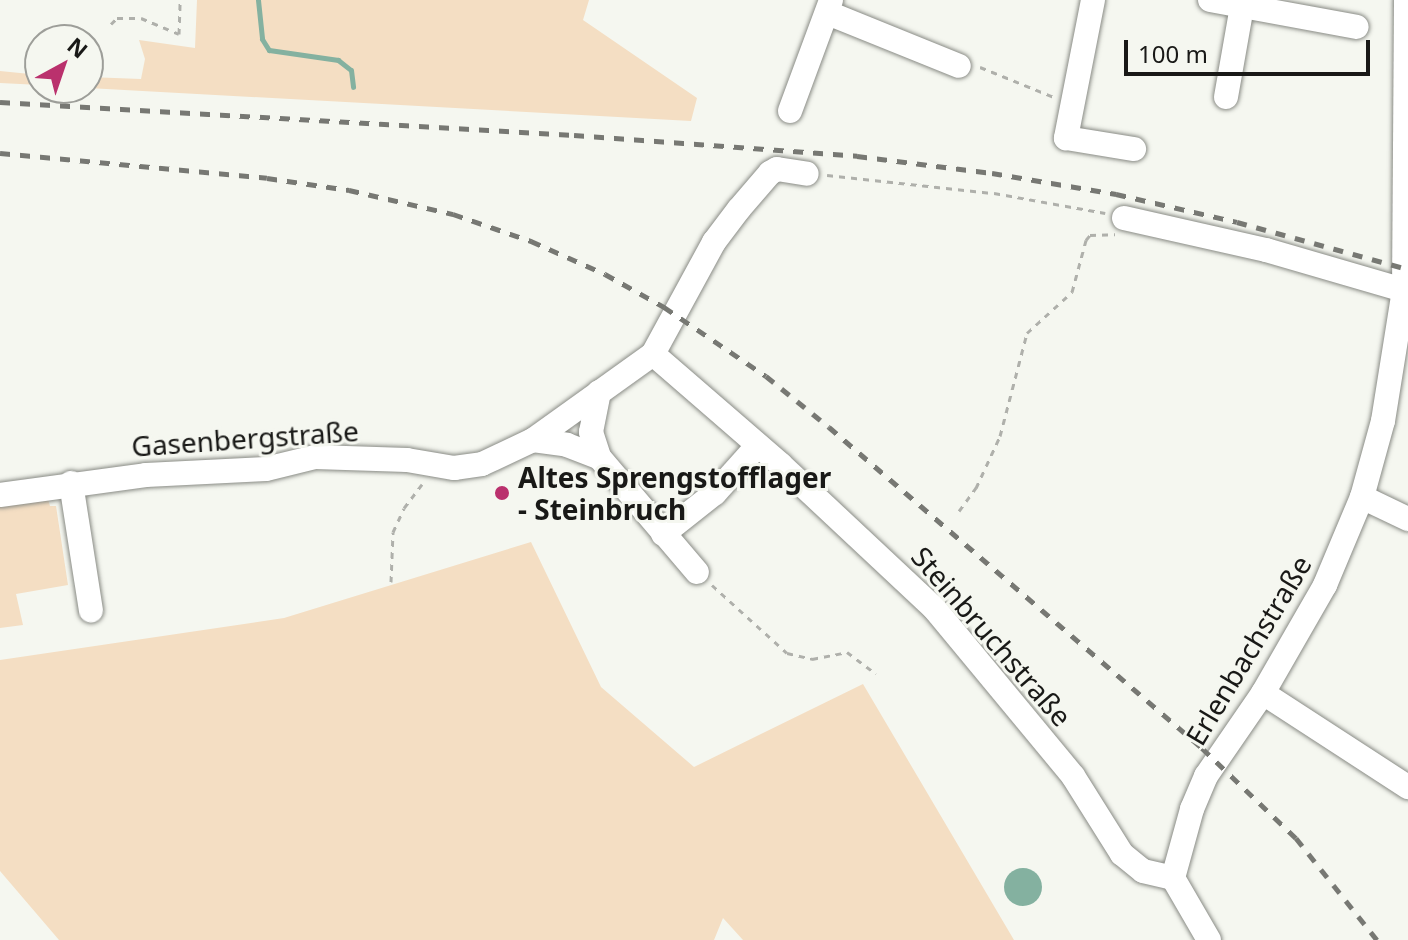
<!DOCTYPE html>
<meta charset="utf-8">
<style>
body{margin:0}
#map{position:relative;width:1408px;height:940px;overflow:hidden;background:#f5f7f0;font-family:"Noto Sans",sans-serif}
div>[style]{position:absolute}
.green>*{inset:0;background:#f4dec3}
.water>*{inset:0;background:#84b1a0}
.round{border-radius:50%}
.stream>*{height:5px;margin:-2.5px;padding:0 2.5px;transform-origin:2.5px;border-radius:2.5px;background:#84b1a0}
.path>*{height:3px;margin-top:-1.5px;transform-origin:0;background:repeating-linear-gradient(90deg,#afb0ab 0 6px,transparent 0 12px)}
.roads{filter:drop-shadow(0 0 2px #898b85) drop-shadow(0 0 2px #898b85)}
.minor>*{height:24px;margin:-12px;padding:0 12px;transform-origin:12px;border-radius:12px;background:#fff}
.rail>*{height:5px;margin-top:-2.5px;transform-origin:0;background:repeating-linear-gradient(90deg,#777873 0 10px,transparent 0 20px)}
.dots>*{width:22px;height:22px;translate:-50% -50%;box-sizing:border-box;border:4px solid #f5f7f0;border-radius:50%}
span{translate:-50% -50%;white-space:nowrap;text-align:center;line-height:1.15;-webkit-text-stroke:6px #f5f7f0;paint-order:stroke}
.street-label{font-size:28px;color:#191917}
.poi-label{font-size:28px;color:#191917;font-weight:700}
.left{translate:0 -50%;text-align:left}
.north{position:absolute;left:24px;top:24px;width:80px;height:80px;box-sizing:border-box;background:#f5f7f0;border:2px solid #9d9e99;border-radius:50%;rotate:40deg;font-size:22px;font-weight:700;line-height:32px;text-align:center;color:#191917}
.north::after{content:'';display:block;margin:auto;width:28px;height:36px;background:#ba316d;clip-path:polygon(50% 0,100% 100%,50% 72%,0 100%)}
.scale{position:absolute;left:1124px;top:40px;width:246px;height:36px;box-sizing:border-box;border:4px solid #191917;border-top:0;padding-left:10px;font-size:24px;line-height:28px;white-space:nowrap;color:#191917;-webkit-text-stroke:6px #f5f7f0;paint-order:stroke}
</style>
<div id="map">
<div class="green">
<i style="clip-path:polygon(197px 0,589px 0,583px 20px,697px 98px,691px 121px,88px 88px,88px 77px,141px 79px,145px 59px,139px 40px,195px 48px)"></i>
<i style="clip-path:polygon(0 71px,40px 75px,40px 85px,0 83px)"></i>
<i style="clip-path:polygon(46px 493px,50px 506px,56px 506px,68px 585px,16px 594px,23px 625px,0 628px,0 502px)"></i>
<i style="clip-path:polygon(531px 542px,601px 687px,694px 767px,863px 684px,1014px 940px,743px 940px,723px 918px,714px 940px,59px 940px,0 871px,0 660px,284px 618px)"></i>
</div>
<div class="water">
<i class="round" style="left:1004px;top:868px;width:38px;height:38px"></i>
</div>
<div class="stream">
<i style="left:258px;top:0;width:39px;rotate:84deg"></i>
<i style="left:262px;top:39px;width:13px;rotate:58deg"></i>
<i style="left:269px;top:50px;width:70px;rotate:8.2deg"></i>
<i style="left:338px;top:60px;width:16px;rotate:38deg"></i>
<i style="left:351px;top:70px;width:17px;rotate:83deg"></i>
</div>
<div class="path">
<i style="left:111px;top:24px;width:8px;rotate:-45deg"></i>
<i style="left:117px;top:18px;width:24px"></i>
<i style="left:141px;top:18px;width:41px;rotate:22.8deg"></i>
<i style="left:179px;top:34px;width:34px;rotate:-88deg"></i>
<i style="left:980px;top:67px;width:80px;rotate:22.1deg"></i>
<i style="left:827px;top:175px;width:168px;rotate:6.2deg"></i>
<i style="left:994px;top:193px;width:113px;rotate:10.2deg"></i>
<i style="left:959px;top:511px;width:29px;rotate:-54deg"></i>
<i style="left:976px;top:488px;width:57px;rotate:-65.2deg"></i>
<i style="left:1000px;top:436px;width:106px;rotate:-75.3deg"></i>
<i style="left:1027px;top:333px;width:61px;rotate:-42.3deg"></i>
<i style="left:1072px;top:292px;width:54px;rotate:-74.9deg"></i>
<i style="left:1086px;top:240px;width:6px;rotate:-51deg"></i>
<i style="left:1090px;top:235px;width:25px;rotate:-2deg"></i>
<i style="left:391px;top:582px;width:50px;rotate:-87.7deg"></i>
<i style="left:393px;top:532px;width:26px;rotate:-65deg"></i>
<i style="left:404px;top:508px;width:30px;rotate:-53deg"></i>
<i style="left:712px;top:585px;width:101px;rotate:42.2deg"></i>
<i style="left:787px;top:653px;width:26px;rotate:13deg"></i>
<i style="left:812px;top:659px;width:36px;rotate:-11deg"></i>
<i style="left:847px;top:652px;width:36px;rotate:37deg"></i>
</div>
<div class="roads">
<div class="minor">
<i style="left:1093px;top:0;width:141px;rotate:101.1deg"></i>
<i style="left:1066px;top:138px;width:69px;rotate:9.2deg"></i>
<i style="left:1210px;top:0;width:149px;rotate:10.4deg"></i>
<i style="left:828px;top:13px;width:141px;rotate:22deg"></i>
<i style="left:1226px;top:97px;width:92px;rotate:-80deg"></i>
<i style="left:790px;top:111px;width:118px;rotate:-69.7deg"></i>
<i style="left:1124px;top:218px;width:146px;rotate:12.7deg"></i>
<i style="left:1266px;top:250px;width:144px;rotate:16.2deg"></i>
<i style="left:653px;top:354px;width:169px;rotate:40.9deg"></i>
<i style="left:781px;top:465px;width:209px;rotate:43.1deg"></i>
<i style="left:934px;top:608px;width:218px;rotate:50.4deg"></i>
<i style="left:1073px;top:776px;width:92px;rotate:57.9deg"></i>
<i style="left:1122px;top:854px;width:27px;rotate:39deg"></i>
<i style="left:1143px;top:871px;width:31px;rotate:13deg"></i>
<i style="left:599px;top:392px;width:41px;rotate:101.3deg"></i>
<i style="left:591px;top:432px;width:26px;rotate:72deg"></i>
<i style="left:599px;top:457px;width:151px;rotate:49.6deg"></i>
<i style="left:533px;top:440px;width:34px;rotate:8deg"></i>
<i style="left:567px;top:445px;width:34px;rotate:21deg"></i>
<i style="left:71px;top:483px;width:129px;rotate:81.1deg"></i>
<i style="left:0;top:495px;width:147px;rotate:-7.8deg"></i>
<i style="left:146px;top:475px;width:120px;rotate:-2.9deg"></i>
<i style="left:266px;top:469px;width:50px;rotate:-13.8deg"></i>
<i style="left:315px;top:457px;width:92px;rotate:1.9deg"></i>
<i style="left:407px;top:460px;width:48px;rotate:9.7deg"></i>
<i style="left:454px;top:468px;width:28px;rotate:-8deg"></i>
<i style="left:482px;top:464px;width:56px;rotate:-25.2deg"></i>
<i style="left:533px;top:440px;width:148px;rotate:-35.6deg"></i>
<i style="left:653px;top:354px;width:128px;rotate:-61.4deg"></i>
<i style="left:714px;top:242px;width:41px;rotate:-52.9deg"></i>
<i style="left:739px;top:209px;width:48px;rotate:-49.3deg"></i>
<i style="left:770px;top:173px;width:8px;rotate:-30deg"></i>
<i style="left:777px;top:169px;width:30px;rotate:9deg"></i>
<i style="left:1362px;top:497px;width:51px;rotate:25.6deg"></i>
<i style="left:663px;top:534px;width:66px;rotate:-38.3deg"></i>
<i style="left:715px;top:493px;width:64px;rotate:-48.1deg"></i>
<i style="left:1263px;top:693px;width:173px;rotate:33deg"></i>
<i style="left:1209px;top:940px;width:72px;rotate:-120.1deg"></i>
<i style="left:1173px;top:878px;width:72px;rotate:-74.6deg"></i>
<i style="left:1192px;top:809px;width:36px;rotate:-67deg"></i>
<i style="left:1206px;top:776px;width:101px;rotate:-55.5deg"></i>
<i style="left:1263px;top:693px;width:125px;rotate:-60.1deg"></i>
<i style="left:1325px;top:585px;width:95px;rotate:-67.2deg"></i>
<i style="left:1362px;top:497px;width:79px;rotate:-74.6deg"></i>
<i style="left:1383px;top:421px;width:133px;rotate:-80.9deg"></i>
<i style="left:1404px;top:290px;width:290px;rotate:-89.6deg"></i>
</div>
</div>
<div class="rail">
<i style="left:0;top:102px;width:575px;rotate:3.29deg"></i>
<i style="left:574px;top:135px;width:284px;rotate:4.2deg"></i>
<i style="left:857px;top:156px;width:136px;rotate:7.2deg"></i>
<i style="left:992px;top:173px;width:126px;rotate:9.6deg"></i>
<i style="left:1116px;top:194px;width:124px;rotate:13deg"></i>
<i style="left:1237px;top:222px;width:177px;rotate:15.4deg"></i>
<i style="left:0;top:153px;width:268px;rotate:5.3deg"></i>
<i style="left:267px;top:178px;width:83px;rotate:8.3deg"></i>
<i style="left:349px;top:190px;width:107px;rotate:13deg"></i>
<i style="left:453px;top:214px;width:83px;rotate:19.1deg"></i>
<i style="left:531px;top:241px;width:81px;rotate:24deg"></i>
<i style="left:605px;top:274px;width:68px;rotate:29.2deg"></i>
<i style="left:664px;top:307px;width:123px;rotate:34.1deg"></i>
<i style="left:766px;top:376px;width:81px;rotate:39deg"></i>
<i style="left:829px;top:427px;width:492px;rotate:40.7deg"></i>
<i style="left:1202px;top:748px;width:130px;rotate:43.8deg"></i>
<i style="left:1296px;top:838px;width:130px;rotate:51.5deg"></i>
</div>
<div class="dots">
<i style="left:502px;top:493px;background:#ba316d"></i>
</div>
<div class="street-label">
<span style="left:245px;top:438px;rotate:-4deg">Gasenbergstraße</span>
<span style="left:992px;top:636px;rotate:49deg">Steinbruchstraße</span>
<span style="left:1248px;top:650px;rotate:-59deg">Erlenbachstraße</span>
</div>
<div class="poi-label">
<span class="left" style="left:518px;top:493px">Altes Sprengstofflager<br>- Steinbruch</span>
</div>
<div class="north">N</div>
<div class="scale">100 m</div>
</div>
